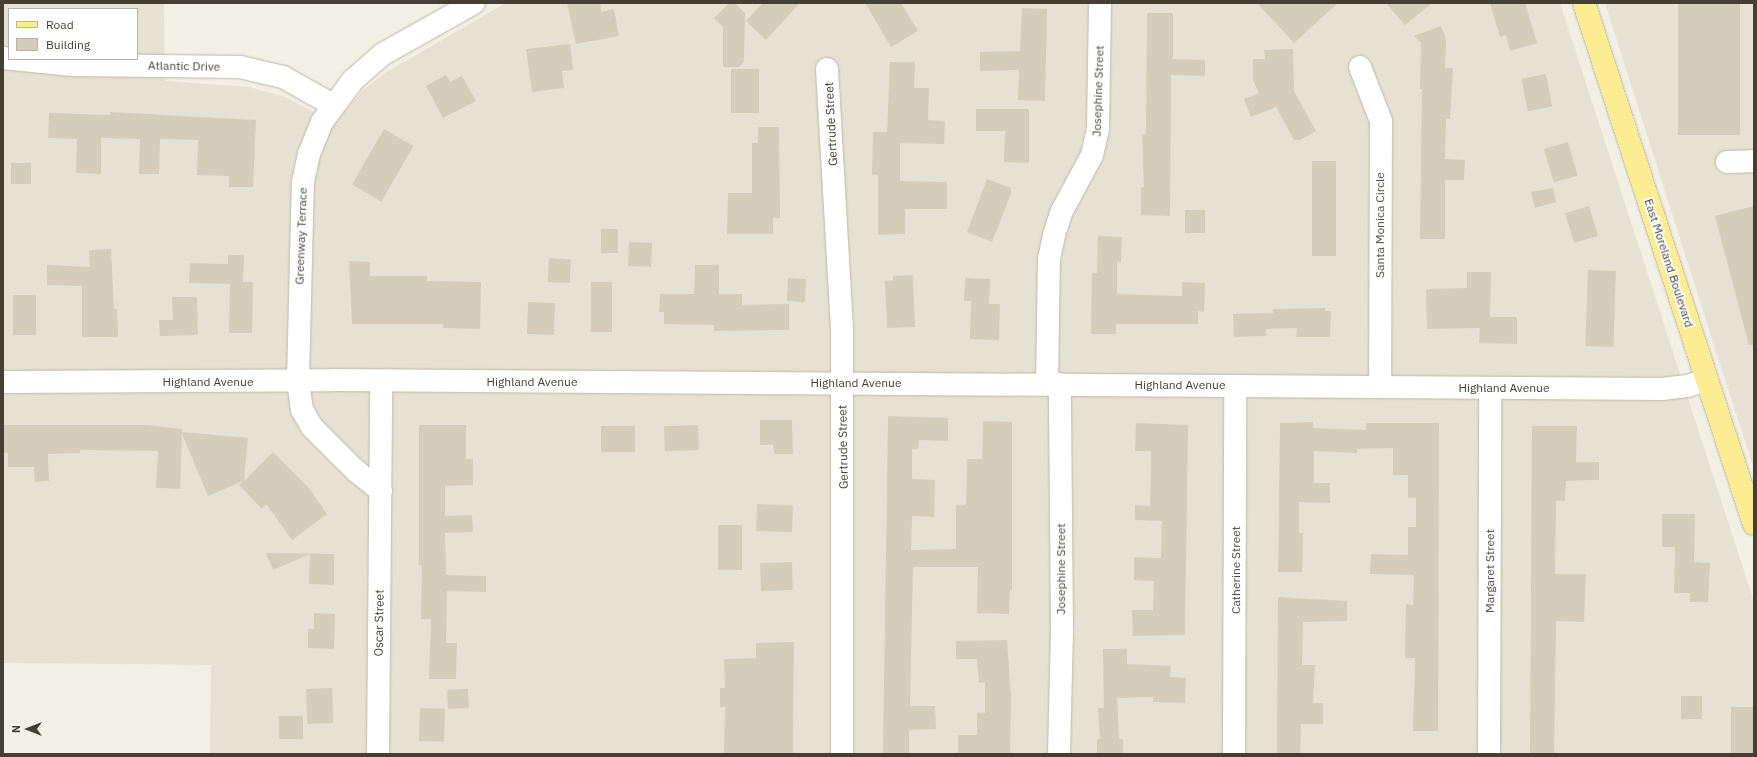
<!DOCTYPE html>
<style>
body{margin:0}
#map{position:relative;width:1757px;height:757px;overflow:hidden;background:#f2f0e4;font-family:"IBM Plex Sans",sans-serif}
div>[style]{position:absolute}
.residential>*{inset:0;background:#e6e2d3}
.building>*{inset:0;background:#d3cdba;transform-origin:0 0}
.roads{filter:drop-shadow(0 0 1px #bdb9a7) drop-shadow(0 0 1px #bdb9a7)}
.minor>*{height:22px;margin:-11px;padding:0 11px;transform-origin:11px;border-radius:11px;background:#fff}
.major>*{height:22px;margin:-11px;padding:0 11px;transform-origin:11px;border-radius:11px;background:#fced93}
span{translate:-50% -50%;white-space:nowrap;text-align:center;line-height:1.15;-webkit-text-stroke:3.5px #fff;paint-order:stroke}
.street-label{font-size:12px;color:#444034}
.frame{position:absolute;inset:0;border:4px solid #444034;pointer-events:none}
.legend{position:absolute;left:8px;top:8px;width:130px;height:52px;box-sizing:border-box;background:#fff;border:1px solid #b4b3ae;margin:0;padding:5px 7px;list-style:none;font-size:12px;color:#444034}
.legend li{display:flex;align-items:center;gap:8px;height:20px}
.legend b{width:20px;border:1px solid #b4b3ae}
.north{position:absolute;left:8px;top:709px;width:40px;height:40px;-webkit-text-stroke:3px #fff;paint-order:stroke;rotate:270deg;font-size:11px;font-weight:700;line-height:16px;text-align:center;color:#444034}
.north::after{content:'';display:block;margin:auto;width:14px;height:18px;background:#444034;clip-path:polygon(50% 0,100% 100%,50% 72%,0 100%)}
</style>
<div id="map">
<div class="residential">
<i style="clip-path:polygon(evenodd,3px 3px,164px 3px,165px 81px,250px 87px,285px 97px,335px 123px,362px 91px,385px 73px,506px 3px,1560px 3px,1754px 602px,1754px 754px,210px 754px,211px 665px,3px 663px,3px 3px,9px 9px,137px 9px,137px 59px,9px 59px,9px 9px)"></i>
<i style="clip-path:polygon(1605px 3px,1754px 3px,1754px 469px,1710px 333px)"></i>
</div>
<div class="building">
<i style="clip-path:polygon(567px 3px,600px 3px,601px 12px,614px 9px,619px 36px,576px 44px)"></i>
<i style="clip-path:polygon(729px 3px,735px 3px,745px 13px,744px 62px,739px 67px,723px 67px,723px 27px,714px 18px)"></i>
<i style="clip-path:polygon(763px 3px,800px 3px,766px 40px,746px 21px)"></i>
<i style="clip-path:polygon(865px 3px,901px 3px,918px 31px,891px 47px)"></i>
<i style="clip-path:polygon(1257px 3px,1338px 3px,1294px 43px)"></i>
<i style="clip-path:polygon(1386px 3px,1432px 3px,1405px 25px)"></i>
<i style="clip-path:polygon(1490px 3px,1525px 3px,1537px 43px,1510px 51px,1506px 35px,1500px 37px)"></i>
<i style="left:1678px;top:3px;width:62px;height:132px"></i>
<i style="clip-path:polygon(1022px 8px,1047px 9px,1045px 101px,1018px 100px,1019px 70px,980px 71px,980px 52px,1020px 51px)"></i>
<i style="clip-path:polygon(1147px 13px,1173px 13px,1173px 59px,1205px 60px,1205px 76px,1171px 75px,1170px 216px,1141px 215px,1141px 187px,1144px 187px,1142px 135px,1146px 134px)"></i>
<i style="clip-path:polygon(1441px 26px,1446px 39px,1445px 68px,1453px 68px,1450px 119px,1446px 119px,1445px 159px,1465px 160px,1464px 180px,1445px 180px,1445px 239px,1420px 239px,1422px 89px,1420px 89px,1421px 43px,1414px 36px)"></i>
<i style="clip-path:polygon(570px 44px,573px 70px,562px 71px,564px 88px,532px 92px,526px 49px)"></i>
<i style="clip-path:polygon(1293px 49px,1294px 91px,1316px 131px,1300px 140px,1294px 140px,1276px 107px,1251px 117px,1244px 99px,1259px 93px,1253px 80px,1253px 59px,1265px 59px,1264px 50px)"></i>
<i style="clip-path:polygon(890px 62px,915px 62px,914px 88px,929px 88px,928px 120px,945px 121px,944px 144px,900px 143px,900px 181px,947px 182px,947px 209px,905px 209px,905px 234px,878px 235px,878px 175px,872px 175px,873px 132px,887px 132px)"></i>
<i style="left:731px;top:69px;width:28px;height:44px"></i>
<i style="left:1546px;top:74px;width:33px;height:25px;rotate:79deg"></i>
<i style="clip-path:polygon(446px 75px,450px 82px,462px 76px,476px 101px,443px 118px,426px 86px)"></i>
<i style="clip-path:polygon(976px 109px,1029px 109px,1029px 163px,1004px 162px,1005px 131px,976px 131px)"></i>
<i style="clip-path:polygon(110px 112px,256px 120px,253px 187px,229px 187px,229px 176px,197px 175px,198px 140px,160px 139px,159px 174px,139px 174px,140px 139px,101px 138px,101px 174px,76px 173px,77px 139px,48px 138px,49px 113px,110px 115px)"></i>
<i style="clip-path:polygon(758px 127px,779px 127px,780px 218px,773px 218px,773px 234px,727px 234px,728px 193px,752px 193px,752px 143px,758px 143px)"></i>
<i style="left:384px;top:129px;width:34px;height:64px;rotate:30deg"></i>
<i style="left:1568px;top:142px;width:35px;height:25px;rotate:74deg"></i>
<i style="left:1312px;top:161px;width:24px;height:95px"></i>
<i style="left:11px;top:163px;width:20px;height:21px"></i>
<i style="clip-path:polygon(987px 179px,1011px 188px,1011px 194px,992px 242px,967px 232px)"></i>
<i style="clip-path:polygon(1553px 188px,1556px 202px,1535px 208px,1531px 192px)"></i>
<i style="left:1589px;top:206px;width:31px;height:25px;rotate:73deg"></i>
<i style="clip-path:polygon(1754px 206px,1754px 345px,1749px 345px,1715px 216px)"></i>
<i style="left:1185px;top:210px;width:20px;height:23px"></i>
<i style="left:601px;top:229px;width:17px;height:24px"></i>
<i style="clip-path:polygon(1098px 236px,1122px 237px,1121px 262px,1117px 262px,1117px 294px,1182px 296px,1182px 282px,1205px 283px,1204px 312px,1198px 311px,1198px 324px,1116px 324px,1116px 334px,1091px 334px,1092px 273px,1097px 273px)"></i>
<i style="left:629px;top:242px;width:23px;height:24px;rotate:2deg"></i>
<i style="clip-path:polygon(111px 249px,114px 309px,117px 309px,118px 337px,82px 337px,82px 286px,47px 285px,47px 265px,90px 267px,89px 250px)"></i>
<i style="clip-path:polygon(228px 255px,244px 255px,243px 282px,253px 282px,252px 333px,229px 333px,230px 284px,189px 283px,190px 263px,228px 264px)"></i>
<i style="left:549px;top:258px;width:22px;height:24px;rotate:3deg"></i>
<i style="clip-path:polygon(349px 261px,370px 262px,370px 276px,427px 276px,427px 281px,481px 282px,480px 329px,443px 328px,443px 324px,352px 324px)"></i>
<i style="clip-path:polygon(695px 265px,719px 265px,719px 294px,742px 294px,742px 305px,789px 304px,789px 330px,714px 331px,714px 325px,664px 324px,664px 312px,659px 312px,660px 294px,694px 294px)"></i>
<i style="left:1588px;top:270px;width:28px;height:76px;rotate:2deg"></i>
<i style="clip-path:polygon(1467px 272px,1491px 272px,1490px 317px,1517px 317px,1517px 344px,1479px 343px,1480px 328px,1427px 329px,1426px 289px,1467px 288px)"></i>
<i style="clip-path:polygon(913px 275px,915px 327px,887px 328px,885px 281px,893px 280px,893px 276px)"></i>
<i style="left:788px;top:278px;width:18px;height:23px;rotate:3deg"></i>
<i style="clip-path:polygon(965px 278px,990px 279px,989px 304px,1000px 304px,999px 340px,970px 339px,971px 301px,964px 301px)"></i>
<i style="left:591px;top:282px;width:21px;height:50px"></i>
<i style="left:13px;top:295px;width:23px;height:40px"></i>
<i style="clip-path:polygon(172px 297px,197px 297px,198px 335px,160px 336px,159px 320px,173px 320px)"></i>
<i style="left:528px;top:302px;width:27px;height:32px;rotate:2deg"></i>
<i style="clip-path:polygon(1325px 308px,1325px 311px,1331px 311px,1330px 337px,1296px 337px,1297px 328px,1266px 329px,1266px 336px,1234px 337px,1233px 314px,1273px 313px,1272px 309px)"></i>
<i style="clip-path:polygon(888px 416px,948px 418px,948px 441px,919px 440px,918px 449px,912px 449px,912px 479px,935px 480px,934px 517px,912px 516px,911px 550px,956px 549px,956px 505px,966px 505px,967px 459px,982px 459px,983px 421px,1012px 422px,1012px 590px,1010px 590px,1009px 614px,977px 613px,978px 567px,913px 567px,910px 706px,935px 706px,936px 729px,909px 730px,909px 754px,883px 754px)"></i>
<i style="clip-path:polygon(760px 420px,792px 420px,793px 454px,774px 454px,773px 445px,760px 445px)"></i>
<i style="clip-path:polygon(1313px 422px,1313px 428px,1366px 430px,1366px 423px,1439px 423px,1438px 731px,1413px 731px,1415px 658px,1405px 658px,1406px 604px,1413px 605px,1414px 575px,1370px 574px,1371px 554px,1408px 555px,1408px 527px,1416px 527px,1416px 498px,1408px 498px,1408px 475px,1393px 475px,1393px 448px,1357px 449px,1357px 453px,1314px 451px,1314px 483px,1330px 483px,1330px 503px,1299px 502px,1299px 533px,1303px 533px,1302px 572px,1278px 572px,1280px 423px)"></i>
<i style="clip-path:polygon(1136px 423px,1188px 425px,1185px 635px,1133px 636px,1132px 610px,1153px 610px,1154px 581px,1134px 580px,1134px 557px,1161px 558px,1162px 521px,1135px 520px,1135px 505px,1150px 506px,1151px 451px,1135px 451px)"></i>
<i style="clip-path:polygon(3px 425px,147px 425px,182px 429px,182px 432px,248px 438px,244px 481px,273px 452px,309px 488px,327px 514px,292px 540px,266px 504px,262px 509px,239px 485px,243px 481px,208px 496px,182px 434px,180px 489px,156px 488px,158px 451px,80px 450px,80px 453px,48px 454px,49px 481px,35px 482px,34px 467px,8px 467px,8px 453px,3px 453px)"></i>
<i style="clip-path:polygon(419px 425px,466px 425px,466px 459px,473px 459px,473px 485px,445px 486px,445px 516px,472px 515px,473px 532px,445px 533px,446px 575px,486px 576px,486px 592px,447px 591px,446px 643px,457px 643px,456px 679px,429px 679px,431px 619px,421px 619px,422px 565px,419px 565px)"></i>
<i style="left:698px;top:425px;width:25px;height:34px;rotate:88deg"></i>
<i style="left:601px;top:426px;width:34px;height:26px"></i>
<i style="clip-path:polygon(1532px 426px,1577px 426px,1576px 462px,1599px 462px,1599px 480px,1566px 481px,1565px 501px,1556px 501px,1555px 574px,1586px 574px,1584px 622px,1556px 621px,1554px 754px,1530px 754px)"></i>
<i style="left:757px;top:504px;width:36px;height:27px;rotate:2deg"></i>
<i style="clip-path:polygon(1662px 514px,1695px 514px,1694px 562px,1710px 563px,1708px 602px,1690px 602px,1690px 593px,1674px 593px,1675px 547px,1662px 547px)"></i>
<i style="left:718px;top:525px;width:24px;height:45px"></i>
<i style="clip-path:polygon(266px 553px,334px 554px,334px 585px,309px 584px,310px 554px,273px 570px)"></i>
<i style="left:792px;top:562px;width:28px;height:32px;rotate:88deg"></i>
<i style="clip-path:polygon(1278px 597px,1347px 601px,1347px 621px,1303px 622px,1302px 665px,1315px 665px,1313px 703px,1323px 703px,1323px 724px,1301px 724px,1300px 754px,1277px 754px)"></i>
<i style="clip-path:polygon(314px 613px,335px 614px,334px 649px,308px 648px,308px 629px,314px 629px)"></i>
<i style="clip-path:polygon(1007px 640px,1011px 696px,1010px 754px,958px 754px,958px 735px,977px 735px,977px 713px,985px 713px,985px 682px,979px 683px,977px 659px,956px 659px,956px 641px)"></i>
<i style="clip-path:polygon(794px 642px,793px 754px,724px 754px,725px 707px,720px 707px,720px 688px,725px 688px,724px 659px,756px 658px,756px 643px)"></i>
<i style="clip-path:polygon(1103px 649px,1127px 649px,1127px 664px,1171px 666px,1170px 677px,1186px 678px,1185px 703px,1153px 702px,1153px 697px,1117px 698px,1119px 739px,1123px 739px,1123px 754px,1097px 754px,1097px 739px,1100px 739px,1098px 708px,1104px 708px)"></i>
<i style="left:332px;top:688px;width:35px;height:26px;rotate:88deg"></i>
<i style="left:468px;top:689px;width:19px;height:21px;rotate:87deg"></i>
<i style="left:1681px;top:696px;width:21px;height:23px"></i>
<i style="left:1731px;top:707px;width:22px;height:47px"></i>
<i style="left:420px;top:708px;width:25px;height:33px;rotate:2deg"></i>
<i style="left:303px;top:716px;width:23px;height:24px;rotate:90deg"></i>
</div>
<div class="roads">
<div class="minor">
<i style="left:3px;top:58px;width:69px;rotate:5.8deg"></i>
<i style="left:72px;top:65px;width:168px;rotate:0.7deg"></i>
<i style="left:240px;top:67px;width:44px;rotate:13.1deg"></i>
<i style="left:283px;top:77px;width:57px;rotate:29.2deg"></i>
<i style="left:1360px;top:67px;width:58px;rotate:68.7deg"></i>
<i style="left:1381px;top:121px;width:266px;rotate:90.2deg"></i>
<i style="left:827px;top:69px;width:263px;rotate:86.7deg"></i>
<i style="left:842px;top:332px;width:422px;rotate:90deg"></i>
<i style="left:1727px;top:162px;width:27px;rotate:-2deg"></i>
<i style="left:3px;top:382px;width:330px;rotate:-0.3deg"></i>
<i style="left:333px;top:380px;width:1329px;rotate:0.39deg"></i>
<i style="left:1662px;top:389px;width:26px;rotate:-7deg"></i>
<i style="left:1688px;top:386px;width:20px;rotate:-20deg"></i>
<i style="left:1047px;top:384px;width:125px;rotate:-89.1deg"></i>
<i style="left:1049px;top:259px;width:25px;rotate:-78deg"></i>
<i style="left:1054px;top:235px;width:25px;rotate:-72deg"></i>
<i style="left:1062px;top:211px;width:64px;rotate:-61.8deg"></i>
<i style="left:1092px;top:155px;width:27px;rotate:-77deg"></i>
<i style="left:1098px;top:129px;width:126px;rotate:-89.1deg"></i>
<i style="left:381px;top:491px;width:32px;rotate:-141deg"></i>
<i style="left:356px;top:471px;width:62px;rotate:-135deg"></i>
<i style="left:312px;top:427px;width:20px;rotate:-120deg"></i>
<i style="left:302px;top:410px;width:29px;rotate:-98deg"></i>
<i style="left:298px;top:381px;width:199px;rotate:-88.6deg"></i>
<i style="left:303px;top:182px;width:29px;rotate:-78deg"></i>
<i style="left:309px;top:154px;width:35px;rotate:-68deg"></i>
<i style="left:322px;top:122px;width:52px;rotate:-53.6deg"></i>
<i style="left:353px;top:80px;width:40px;rotate:-41deg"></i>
<i style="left:383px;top:54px;width:104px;rotate:-29.3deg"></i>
<i style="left:378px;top:754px;width:373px;rotate:-89.5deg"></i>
<i style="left:1059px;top:754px;width:122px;rotate:-88.6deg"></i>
<i style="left:1062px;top:632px;width:248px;rotate:-90.5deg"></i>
<i style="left:1234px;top:754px;width:368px;rotate:-89.8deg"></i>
<i style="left:1489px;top:754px;width:366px;rotate:-89.8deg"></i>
</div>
<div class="major">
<i style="left:1584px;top:3px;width:548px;rotate:71.93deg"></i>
</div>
</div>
<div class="street-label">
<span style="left:184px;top:66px;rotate:1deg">Atlantic Drive</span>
<span style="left:1098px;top:91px;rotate:-88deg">Josephine Street</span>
<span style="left:831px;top:124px;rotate:-93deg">Gertrude Street</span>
<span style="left:1380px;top:225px;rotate:-90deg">Santa Monica Circle</span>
<span style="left:301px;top:236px;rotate:-88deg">Greenway Terrace</span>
<span style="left:1669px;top:263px;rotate:72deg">East Moreland Boulevard</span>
<span style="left:208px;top:382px">Highland Avenue</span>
<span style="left:532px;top:382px">Highland Avenue</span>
<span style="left:856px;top:383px">Highland Avenue</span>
<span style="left:1180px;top:385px">Highland Avenue</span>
<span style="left:1504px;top:388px">Highland Avenue</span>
<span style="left:843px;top:447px;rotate:-91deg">Gertrude Street</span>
<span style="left:1061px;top:569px;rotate:-90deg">Josephine Street</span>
<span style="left:1236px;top:570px;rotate:-90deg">Catherine Street</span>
<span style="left:1490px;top:571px;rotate:-90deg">Margaret Street</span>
<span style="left:379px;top:623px;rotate:-89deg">Oscar Street</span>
</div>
<div class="frame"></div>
<ul class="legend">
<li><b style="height:5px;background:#fced93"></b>Road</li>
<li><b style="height:11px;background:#d3cdba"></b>Building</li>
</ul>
<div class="north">N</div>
</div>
